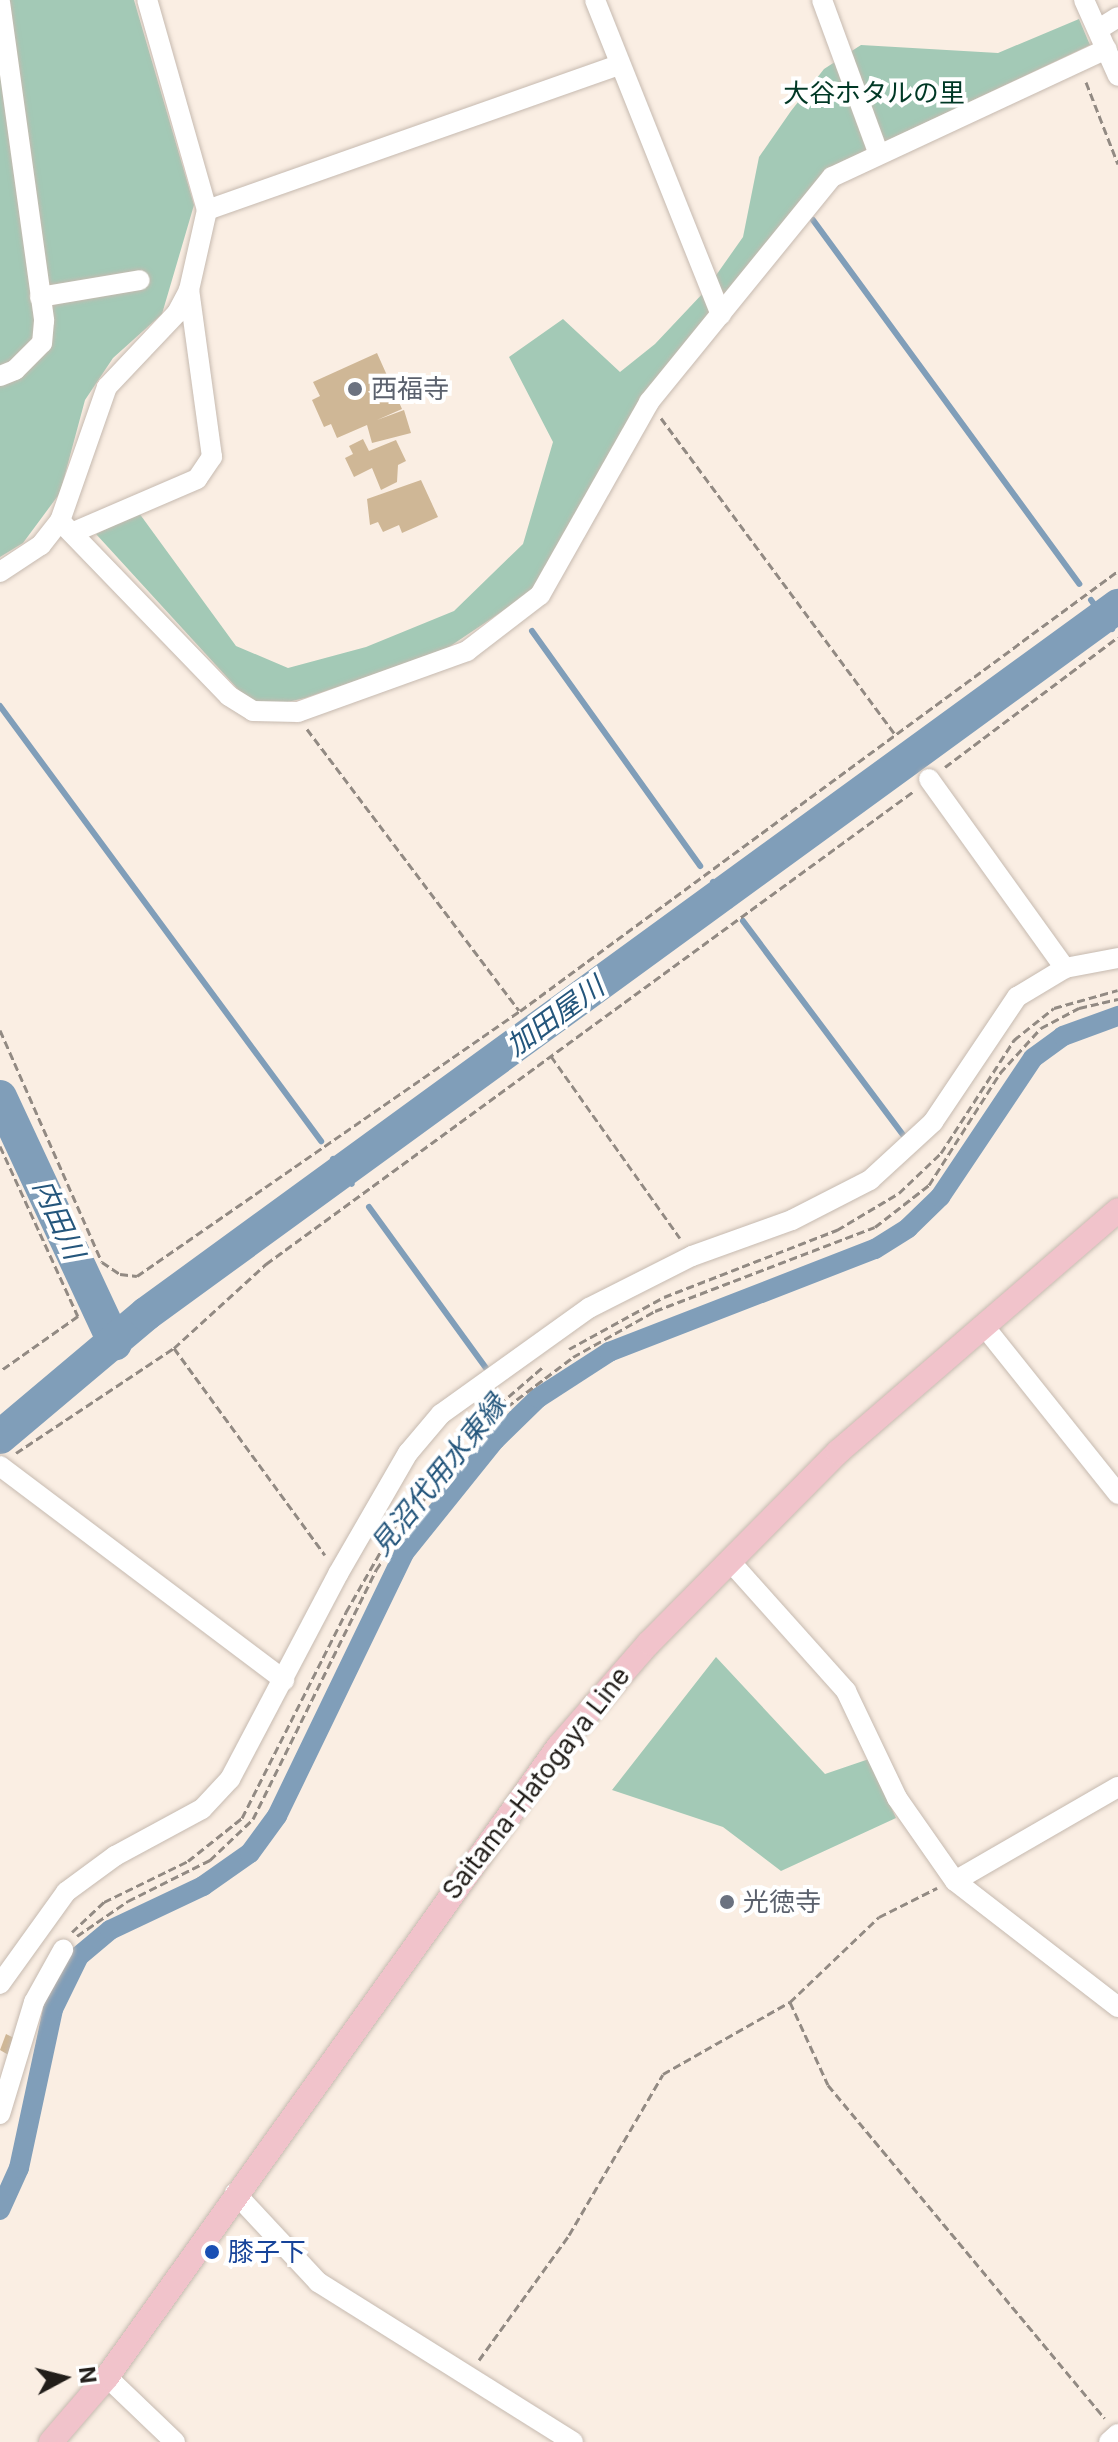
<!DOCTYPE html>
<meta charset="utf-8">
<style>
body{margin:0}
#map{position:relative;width:1118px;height:2442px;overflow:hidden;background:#faeee3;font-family:Inter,"Noto Sans JP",sans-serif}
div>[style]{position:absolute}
.green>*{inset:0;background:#a3c9b6}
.stream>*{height:6px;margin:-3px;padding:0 3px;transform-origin:3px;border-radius:3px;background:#809eb9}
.canal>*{height:20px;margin:-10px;padding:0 10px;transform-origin:10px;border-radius:10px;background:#809eb9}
.river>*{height:34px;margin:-17px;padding:0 17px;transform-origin:17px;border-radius:17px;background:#809eb9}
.building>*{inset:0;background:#cfb796}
.path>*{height:3px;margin-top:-1.5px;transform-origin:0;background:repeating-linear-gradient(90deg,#928a83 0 8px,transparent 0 12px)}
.roads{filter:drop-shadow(0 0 2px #c6bab0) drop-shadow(0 0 2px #c6bab0)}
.minor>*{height:20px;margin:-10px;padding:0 10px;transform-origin:10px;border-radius:10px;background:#fff}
.major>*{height:24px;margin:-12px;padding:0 12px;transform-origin:12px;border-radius:12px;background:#f1c3cb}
.dots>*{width:22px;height:22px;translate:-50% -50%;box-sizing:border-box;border:4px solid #fff;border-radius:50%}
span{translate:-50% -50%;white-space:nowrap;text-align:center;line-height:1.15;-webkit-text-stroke:8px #fff;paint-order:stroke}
.park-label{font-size:26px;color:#003825}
.worship-label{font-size:26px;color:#5b616d}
.left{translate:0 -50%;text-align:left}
.street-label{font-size:26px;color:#221e1a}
.transit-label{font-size:26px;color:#164399}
.water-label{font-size:28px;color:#24567c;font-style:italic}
.north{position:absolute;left:24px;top:2338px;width:80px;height:80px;-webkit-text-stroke:6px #fff;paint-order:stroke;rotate:83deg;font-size:22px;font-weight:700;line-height:32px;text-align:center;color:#221e1a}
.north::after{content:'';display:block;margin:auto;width:28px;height:36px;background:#221e1a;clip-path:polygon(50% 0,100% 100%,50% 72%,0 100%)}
</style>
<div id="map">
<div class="green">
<i style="clip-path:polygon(0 0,134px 0,194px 205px,162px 314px,113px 358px,85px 400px,60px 493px,23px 543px,0 557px)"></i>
<i style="clip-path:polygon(1079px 19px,1090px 45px,827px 169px,733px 283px,531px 592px,443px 651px,305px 698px,270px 706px,246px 698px,96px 534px,139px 513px,236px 646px,288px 668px,366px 647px,454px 611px,523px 544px,553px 442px,509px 357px,563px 319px,620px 372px,655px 344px,705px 291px,743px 237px,759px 157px,791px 111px,824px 69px,861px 45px,998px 53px)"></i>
<i style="clip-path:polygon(716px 1657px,825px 1774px,869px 1759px,896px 1818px,781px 1871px,723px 1827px,612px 1790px)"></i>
</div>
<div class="stream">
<i style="left:813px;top:220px;width:451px;rotate:53.8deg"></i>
<i style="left:1091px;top:600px;width:36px;rotate:54deg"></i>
<i style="left:532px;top:631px;width:289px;rotate:54.4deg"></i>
<i style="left:0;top:706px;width:541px;rotate:53.58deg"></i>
<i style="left:713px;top:882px;width:29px;rotate:54deg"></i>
<i style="left:743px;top:921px;width:267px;rotate:53.2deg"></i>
<i style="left:333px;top:1159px;width:31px;rotate:53deg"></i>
<i style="left:369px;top:1207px;width:199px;rotate:54deg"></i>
</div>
<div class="canal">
<i style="left:0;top:2210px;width:46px;rotate:-65.7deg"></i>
<i style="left:19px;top:2168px;width:163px;rotate:-77.9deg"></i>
<i style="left:53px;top:2009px;width:59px;rotate:-63.9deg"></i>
<i style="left:79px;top:1956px;width:40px;rotate:-40deg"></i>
<i style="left:110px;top:1930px;width:103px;rotate:-25.3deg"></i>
<i style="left:203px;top:1886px;width:57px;rotate:-35.1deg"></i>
<i style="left:250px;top:1853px;width:46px;rotate:-53.9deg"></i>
<i style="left:277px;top:1816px;width:292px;rotate:-64.2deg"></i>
<i style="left:404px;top:1553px;width:145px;rotate:-51.2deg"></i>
<i style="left:495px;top:1440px;width:60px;rotate:-44.3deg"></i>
<i style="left:538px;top:1398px;width:85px;rotate:-32.9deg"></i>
<i style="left:609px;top:1352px;width:285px;rotate:-21.2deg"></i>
<i style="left:875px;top:1249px;width:39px;rotate:-32deg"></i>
<i style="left:908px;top:1228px;width:45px;rotate:-44.1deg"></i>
<i style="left:940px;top:1197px;width:167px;rotate:-56.2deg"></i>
<i style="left:1033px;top:1058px;width:37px;rotate:-36deg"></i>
<i style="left:1063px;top:1036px;width:59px;rotate:-20deg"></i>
</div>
<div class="river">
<i style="left:0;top:1097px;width:272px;rotate:65deg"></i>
<i style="left:0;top:1437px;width:191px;rotate:-40.1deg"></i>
<i style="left:146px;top:1314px;width:1203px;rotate:-36.07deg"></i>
</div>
<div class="building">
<i style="clip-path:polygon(377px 353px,402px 409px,377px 420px,404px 410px,411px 433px,372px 443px,367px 425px,337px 438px,331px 424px,324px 427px,312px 400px,320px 396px,313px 382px)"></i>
<i style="clip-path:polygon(363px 439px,369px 451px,396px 440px,406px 461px,398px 465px,397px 482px,381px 490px,372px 468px,354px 477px,345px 458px,353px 454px,349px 446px)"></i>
<i style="clip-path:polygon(421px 480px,438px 517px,402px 533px,399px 525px,383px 532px,378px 522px,370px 525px,367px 499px)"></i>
<i style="clip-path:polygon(6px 2034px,20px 2041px,12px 2057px,0 2050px)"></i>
</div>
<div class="path">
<i style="left:1086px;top:82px;width:88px;rotate:68.7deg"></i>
<i style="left:661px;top:418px;width:392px;rotate:53.5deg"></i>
<i style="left:307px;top:729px;width:352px;rotate:53deg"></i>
<i style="left:945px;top:767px;width:216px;rotate:-36.9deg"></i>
<i style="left:0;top:1030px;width:253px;rotate:66.3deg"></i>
<i style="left:102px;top:1262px;width:22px;rotate:34deg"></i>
<i style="left:120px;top:1274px;width:17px;rotate:7deg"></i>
<i style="left:137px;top:1276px;width:466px;rotate:-34.7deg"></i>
<i style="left:520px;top:1011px;width:742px;rotate:-36.35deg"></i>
<i style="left:551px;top:1056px;width:223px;rotate:54.7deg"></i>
<i style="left:0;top:1146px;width:187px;rotate:65.4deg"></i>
<i style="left:78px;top:1316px;width:95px;rotate:144.8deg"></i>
<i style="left:174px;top:1348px;width:256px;rotate:53.9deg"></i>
<i style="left:569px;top:1349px;width:108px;rotate:-28.7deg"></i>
<i style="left:664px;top:1297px;width:186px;rotate:-21.2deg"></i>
<i style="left:837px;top:1230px;width:72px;rotate:-30.8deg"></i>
<i style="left:899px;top:1193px;width:58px;rotate:-43.6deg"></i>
<i style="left:941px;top:1153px;width:135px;rotate:-57.1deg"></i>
<i style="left:1014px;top:1040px;width:51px;rotate:-38.7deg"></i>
<i style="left:1054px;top:1008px;width:66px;rotate:-15.7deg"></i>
<i style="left:16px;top:1453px;width:190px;rotate:-33.6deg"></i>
<i style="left:174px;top:1348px;width:125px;rotate:-42.4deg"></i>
<i style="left:266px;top:1264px;width:802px;rotate:-36.13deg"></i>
<i style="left:72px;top:1932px;width:44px;rotate:-43.2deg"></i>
<i style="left:104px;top:1902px;width:93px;rotate:-26deg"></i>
<i style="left:188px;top:1861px;width:69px;rotate:-38.5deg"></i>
<i style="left:242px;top:1818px;width:231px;rotate:-63.2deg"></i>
<i style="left:346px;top:1612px;width:143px;rotate:-60.2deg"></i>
<i style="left:417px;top:1488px;width:81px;rotate:-47.5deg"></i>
<i style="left:472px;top:1428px;width:94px;rotate:-40.7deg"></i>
<i style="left:77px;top:1936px;width:62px;rotate:-34.5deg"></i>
<i style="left:128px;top:1901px;width:92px;rotate:-26.6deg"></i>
<i style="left:210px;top:1860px;width:59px;rotate:-43.6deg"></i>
<i style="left:253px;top:1819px;width:278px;rotate:-63.7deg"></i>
<i style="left:376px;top:1570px;width:117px;rotate:-55.8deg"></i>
<i style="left:442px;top:1473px;width:93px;rotate:-45.4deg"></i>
<i style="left:507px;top:1407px;width:83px;rotate:-37.1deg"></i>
<i style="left:573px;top:1357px;width:94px;rotate:-29.3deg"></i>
<i style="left:655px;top:1311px;width:235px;rotate:-20.9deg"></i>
<i style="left:875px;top:1227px;width:68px;rotate:-37.9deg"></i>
<i style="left:929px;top:1185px;width:133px;rotate:-57.6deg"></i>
<i style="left:1000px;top:1073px;width:61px;rotate:-47.7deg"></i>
<i style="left:1041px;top:1028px;width:43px;rotate:-27.8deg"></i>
<i style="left:1079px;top:1008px;width:40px;rotate:-13deg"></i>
<i style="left:790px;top:2002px;width:91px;rotate:65.4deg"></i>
<i style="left:828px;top:2085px;width:433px;rotate:50.3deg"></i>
<i style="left:479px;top:2360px;width:154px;rotate:-54.2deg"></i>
<i style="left:569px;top:2235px;width:186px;rotate:-59.7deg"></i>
<i style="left:663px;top:2074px;width:146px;rotate:-29.6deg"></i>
<i style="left:790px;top:2002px;width:123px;rotate:-43.7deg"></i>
<i style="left:879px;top:1917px;width:65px;rotate:-26.6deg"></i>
</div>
<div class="roads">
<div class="minor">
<i style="left:595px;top:0;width:339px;rotate:68.2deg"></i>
<i style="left:822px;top:0;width:162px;rotate:69.8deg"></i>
<i style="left:1084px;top:0;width:83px;rotate:65.9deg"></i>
<i style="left:0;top:2px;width:322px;rotate:82.1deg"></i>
<i style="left:44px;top:321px;width:22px;rotate:95deg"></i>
<i style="left:42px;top:343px;width:38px;rotate:135deg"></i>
<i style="left:15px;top:370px;width:16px;rotate:158deg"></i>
<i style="left:1099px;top:29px;width:22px;rotate:-32deg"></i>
<i style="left:207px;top:210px;width:434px;rotate:-19.4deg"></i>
<i style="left:40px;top:297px;width:101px;rotate:-9.6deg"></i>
<i style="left:60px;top:521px;width:243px;rotate:46deg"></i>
<i style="left:229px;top:696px;width:28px;rotate:32deg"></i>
<i style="left:253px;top:711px;width:45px;rotate:1.3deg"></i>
<i style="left:298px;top:712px;width:180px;rotate:-19.8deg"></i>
<i style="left:467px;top:651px;width:92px;rotate:-37.5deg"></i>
<i style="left:540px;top:595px;width:222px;rotate:-60.5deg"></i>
<i style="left:649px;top:402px;width:290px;rotate:-50.9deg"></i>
<i style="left:832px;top:177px;width:303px;rotate:-25deg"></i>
<i style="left:74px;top:532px;width:134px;rotate:-23.3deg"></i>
<i style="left:197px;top:479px;width:27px;rotate:-56deg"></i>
<i style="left:212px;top:457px;width:169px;rotate:-97.8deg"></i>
<i style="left:0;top:572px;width:49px;rotate:-33.4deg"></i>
<i style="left:41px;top:545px;width:31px;rotate:-52deg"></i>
<i style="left:60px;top:521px;width:142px;rotate:-70.7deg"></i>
<i style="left:107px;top:387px;width:102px;rotate:-46.6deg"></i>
<i style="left:177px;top:313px;width:26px;rotate:-62deg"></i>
<i style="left:189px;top:290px;width:82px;rotate:-77.3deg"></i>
<i style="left:207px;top:210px;width:218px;rotate:-105.9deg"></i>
<i style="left:929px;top:779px;width:233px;rotate:54.3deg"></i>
<i style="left:984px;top:1326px;width:215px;rotate:51.4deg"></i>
<i style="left:0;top:1466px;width:356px;rotate:37deg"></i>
<i style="left:729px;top:1560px;width:176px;rotate:48.2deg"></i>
<i style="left:846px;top:1691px;width:119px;rotate:64.5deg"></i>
<i style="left:897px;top:1798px;width:101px;rotate:55.1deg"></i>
<i style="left:955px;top:1881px;width:206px;rotate:37.7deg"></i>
<i style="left:955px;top:1881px;width:188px;rotate:-30deg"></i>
<i style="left:0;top:1984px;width:113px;rotate:-54.3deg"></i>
<i style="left:66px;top:1892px;width:61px;rotate:-36.3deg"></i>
<i style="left:115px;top:1856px;width:99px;rotate:-28.4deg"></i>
<i style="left:202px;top:1809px;width:41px;rotate:-47deg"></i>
<i style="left:230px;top:1779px;width:232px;rotate:-62.2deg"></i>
<i style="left:338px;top:1574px;width:140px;rotate:-60deg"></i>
<i style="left:408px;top:1453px;width:51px;rotate:-49.8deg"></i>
<i style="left:441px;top:1414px;width:182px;rotate:-35.6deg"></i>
<i style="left:589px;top:1308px;width:115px;rotate:-26.8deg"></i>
<i style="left:692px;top:1256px;width:106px;rotate:-19.8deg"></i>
<i style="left:792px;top:1220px;width:88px;rotate:-27.1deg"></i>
<i style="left:870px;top:1180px;width:86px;rotate:-42.6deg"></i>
<i style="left:933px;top:1122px;width:151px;rotate:-56.1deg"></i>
<i style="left:1017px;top:997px;width:56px;rotate:-31.1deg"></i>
<i style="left:1065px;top:968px;width:54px;rotate:-10.7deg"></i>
<i style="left:0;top:2114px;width:117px;rotate:-73.1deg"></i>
<i style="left:34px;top:2002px;width:60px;rotate:-60.9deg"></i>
<i style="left:235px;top:2193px;width:122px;rotate:47deg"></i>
<i style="left:318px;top:2282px;width:301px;rotate:32.1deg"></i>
<i style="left:107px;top:2377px;width:94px;rotate:43.7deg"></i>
<i style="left:1109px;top:2442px;width:12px;rotate:-42deg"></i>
</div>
<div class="major">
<i style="left:51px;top:2442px;width:86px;rotate:-49.3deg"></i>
<i style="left:107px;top:2377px;width:776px;rotate:-54.39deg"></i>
<i style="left:559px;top:1746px;width:137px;rotate:-48.9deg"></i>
<i style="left:649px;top:1643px;width:269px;rotate:-45.3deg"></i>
<i style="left:838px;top:1452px;width:370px;rotate:-40.8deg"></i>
</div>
</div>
<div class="dots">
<i style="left:355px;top:389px;background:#6b7280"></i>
<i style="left:727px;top:1902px;background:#6b7280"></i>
<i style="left:212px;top:2252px;background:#1a4fb4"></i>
</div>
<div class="park-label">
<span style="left:874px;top:93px">大谷ホタルの里</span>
</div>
<div class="worship-label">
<span class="left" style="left:371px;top:389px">西福寺</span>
<span class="left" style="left:743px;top:1902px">光徳寺</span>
</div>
<div class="street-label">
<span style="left:536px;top:1783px;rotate:-52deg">Saitama-Hatogaya Line</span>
</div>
<div class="transit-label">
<span class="left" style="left:228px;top:2252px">膝子下</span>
</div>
<div class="water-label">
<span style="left:555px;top:1016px;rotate:-36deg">加田屋川</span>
<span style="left:59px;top:1219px;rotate:66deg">内田川</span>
<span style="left:438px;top:1475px;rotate:-51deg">見沼代用水東縁</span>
</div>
<div class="north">N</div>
</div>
